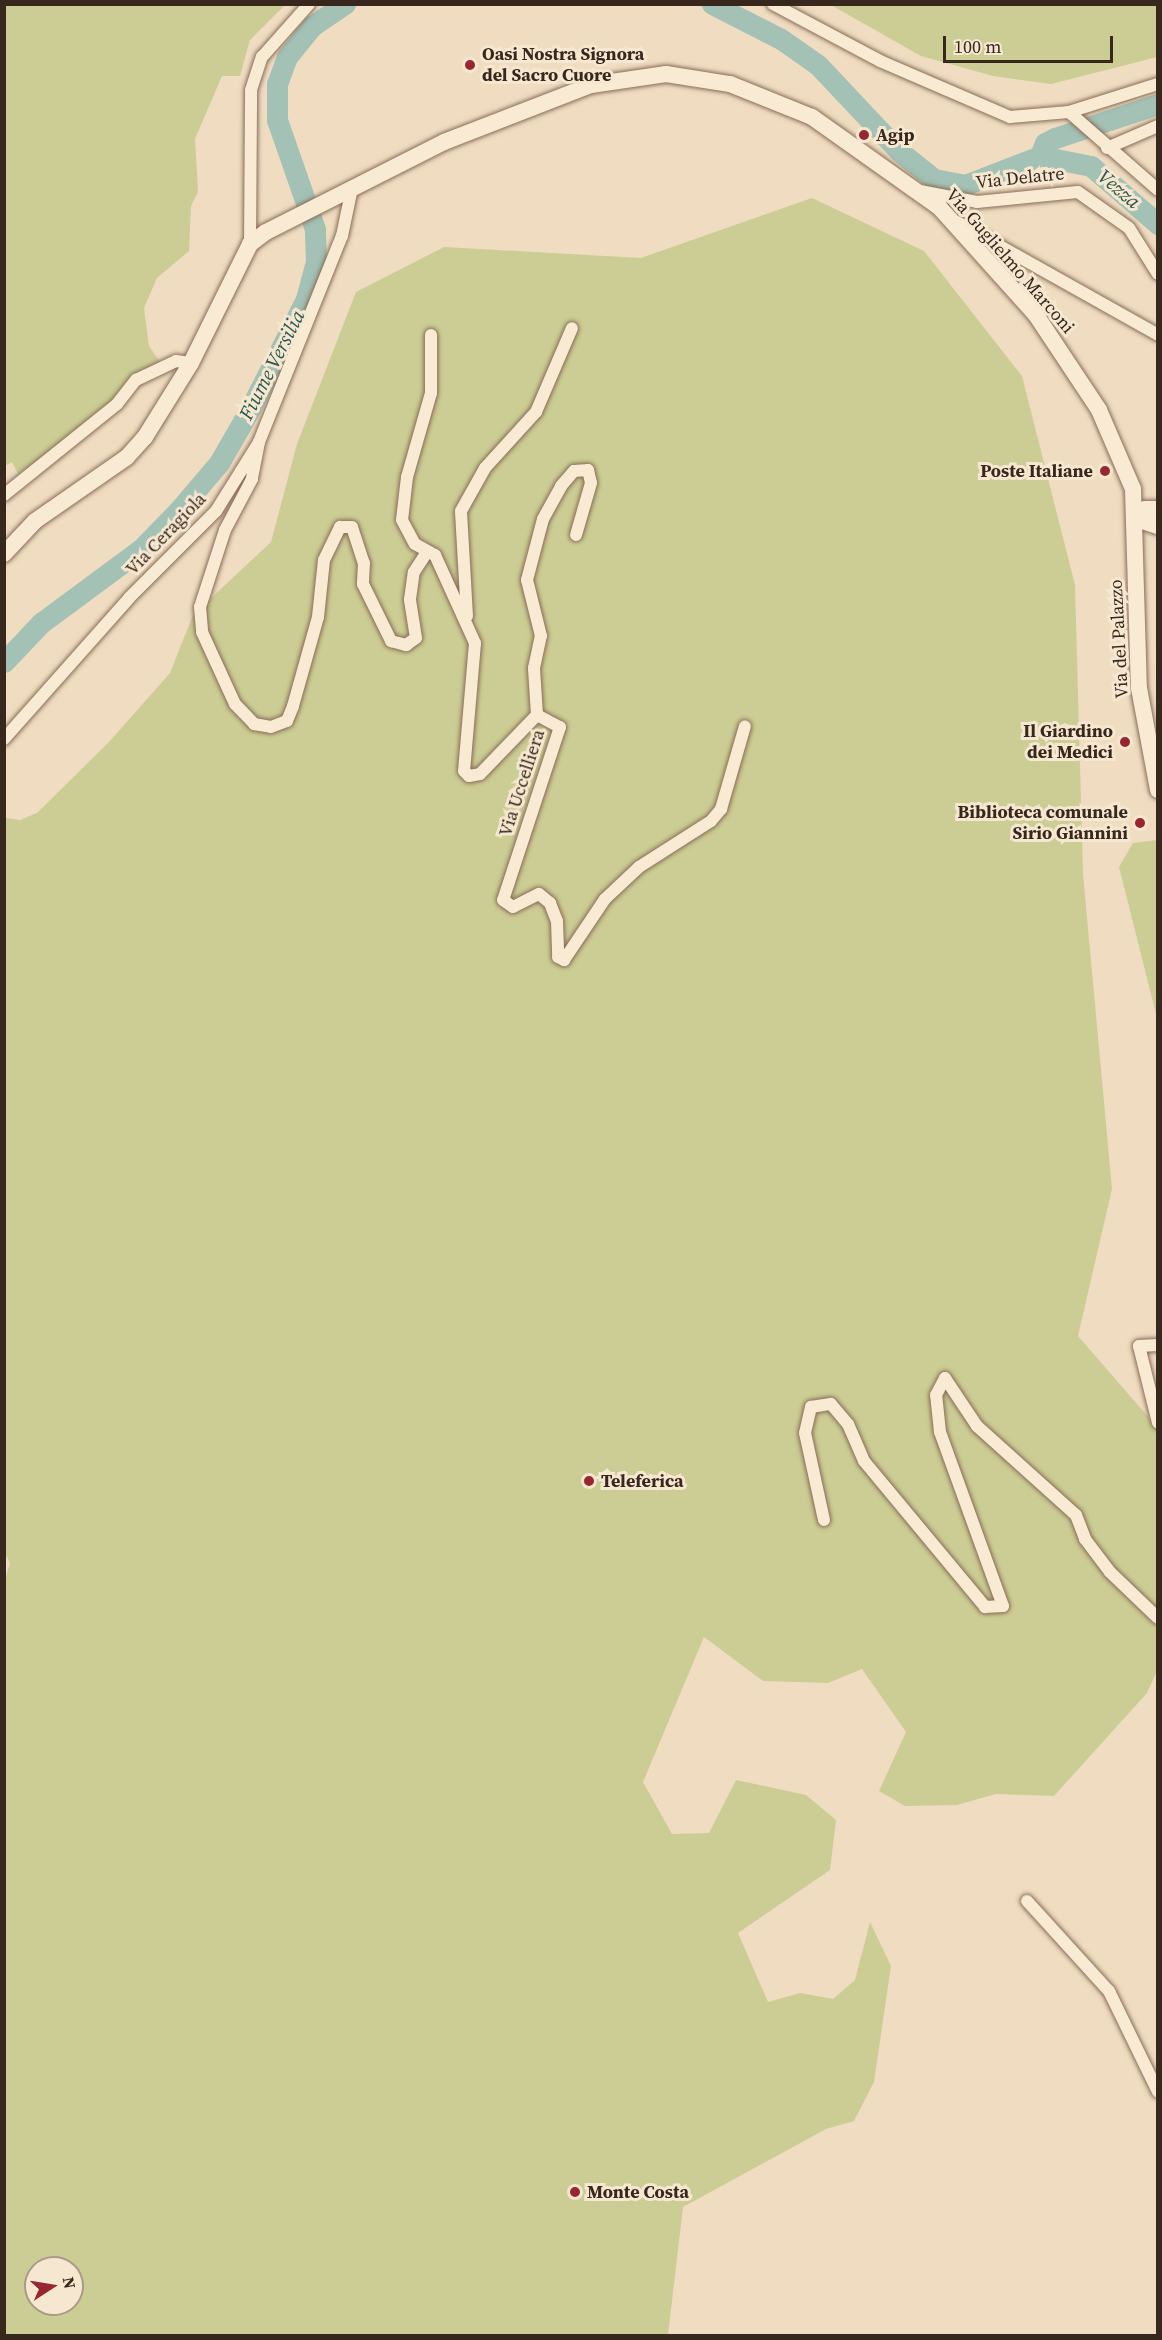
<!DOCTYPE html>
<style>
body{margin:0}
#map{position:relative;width:1162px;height:2340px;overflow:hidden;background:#efdcc1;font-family:"Source Serif 4",serif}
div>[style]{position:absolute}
.green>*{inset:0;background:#cccd94}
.river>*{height:21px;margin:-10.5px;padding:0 10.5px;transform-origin:10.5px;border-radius:10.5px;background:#a3c1b5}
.roads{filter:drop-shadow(0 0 2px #886d58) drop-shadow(0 0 2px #886d58)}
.street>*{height:12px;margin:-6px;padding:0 6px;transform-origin:6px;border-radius:6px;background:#f9ead4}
.secondary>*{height:16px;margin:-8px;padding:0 8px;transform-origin:8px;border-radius:8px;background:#f9ead4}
.dots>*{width:16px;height:16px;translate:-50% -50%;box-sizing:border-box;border:3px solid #f6e7d0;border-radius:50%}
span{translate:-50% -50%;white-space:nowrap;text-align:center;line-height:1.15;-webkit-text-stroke:6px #f6e7d0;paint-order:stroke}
.poi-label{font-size:18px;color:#38271d;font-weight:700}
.left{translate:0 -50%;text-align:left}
.right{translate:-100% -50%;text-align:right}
.street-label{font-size:18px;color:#38271d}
.water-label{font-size:20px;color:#2b5851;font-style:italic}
.frame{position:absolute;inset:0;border:6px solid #38271d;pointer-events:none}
.north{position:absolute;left:24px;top:2256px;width:60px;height:60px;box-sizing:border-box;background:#f6e7d0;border:2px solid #aa9a88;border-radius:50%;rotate:78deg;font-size:16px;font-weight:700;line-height:24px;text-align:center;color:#38271d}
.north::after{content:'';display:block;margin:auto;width:21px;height:27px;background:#992733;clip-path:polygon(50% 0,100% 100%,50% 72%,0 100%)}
.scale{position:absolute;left:943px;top:36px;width:170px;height:27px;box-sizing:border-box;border:3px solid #38271d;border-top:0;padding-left:8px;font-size:18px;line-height:21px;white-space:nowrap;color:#38271d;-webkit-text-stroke:4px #f6e7d0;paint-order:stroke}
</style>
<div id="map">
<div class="green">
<i style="clip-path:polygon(5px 5px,285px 5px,250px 40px,240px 76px,222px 76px,195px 139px,198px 192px,191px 206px,189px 251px,157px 278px,144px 308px,149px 346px,160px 362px,84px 429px,18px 474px,12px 462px,5px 466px)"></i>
<i style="clip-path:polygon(831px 5px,1157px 5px,1157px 57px,1051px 84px,993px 76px,921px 56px)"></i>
<i style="clip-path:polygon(evenodd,812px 198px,924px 251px,1022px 376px,1075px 585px,1083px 874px,1112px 1189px,1078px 1336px,1157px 1427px,1157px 1671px,1147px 1693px,1054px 1796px,996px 1794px,957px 1805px,905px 1806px,879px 1791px,906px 1732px,862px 1669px,828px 1683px,763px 1681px,704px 1637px,643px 1782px,672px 1834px,709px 1833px,736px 1780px,806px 1795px,836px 1820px,830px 1870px,738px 1933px,768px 2002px,800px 1993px,833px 1999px,855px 1980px,870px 1922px,891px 1966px,874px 2082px,854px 2121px,826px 2129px,683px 2207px,668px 2335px,5px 2335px,4px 1583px,10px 1563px,4px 1552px,4px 812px,6px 818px,20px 820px,37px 813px,109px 742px,170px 673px,193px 615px,271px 542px,297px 444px,356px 292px,444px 247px,641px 258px,812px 198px,36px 2268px,72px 2268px,72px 2304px,36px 2304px,36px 2268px)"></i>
<i style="clip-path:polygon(1157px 840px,1158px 840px,1157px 1018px,1119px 867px,1133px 843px)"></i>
</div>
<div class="river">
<i style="left:712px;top:4px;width:77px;rotate:26.9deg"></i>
<i style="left:781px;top:39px;width:45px;rotate:35.1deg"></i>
<i style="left:818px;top:65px;width:118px;rotate:46.7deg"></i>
<i style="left:899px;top:151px;width:45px;rotate:38.7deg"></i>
<i style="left:934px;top:179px;width:32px;rotate:11deg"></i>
<i style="left:965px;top:185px;width:80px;rotate:-21.1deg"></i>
<i style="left:1040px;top:156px;width:52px;rotate:11.1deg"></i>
<i style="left:1091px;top:166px;width:89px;rotate:40.9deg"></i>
<i style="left:1040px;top:156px;width:14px;rotate:-69deg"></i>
<i style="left:1045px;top:143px;width:11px;rotate:-27deg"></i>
<i style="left:1055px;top:138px;width:108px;rotate:-18.3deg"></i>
<i style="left:4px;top:662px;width:54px;rotate:-46.5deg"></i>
<i style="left:41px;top:623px;width:124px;rotate:-36.5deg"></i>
<i style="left:141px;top:549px;width:54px;rotate:-45.7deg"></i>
<i style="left:179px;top:510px;width:62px;rotate:-49.6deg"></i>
<i style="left:219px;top:463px;width:60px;rotate:-60deg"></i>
<i style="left:249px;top:411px;width:126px;rotate:-63deg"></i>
<i style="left:306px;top:299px;width:38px;rotate:-75deg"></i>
<i style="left:316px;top:262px;width:33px;rotate:-92deg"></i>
<i style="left:315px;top:229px;width:115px;rotate:-109.2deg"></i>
<i style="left:277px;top:120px;width:36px;rotate:-90deg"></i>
<i style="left:277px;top:84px;width:29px;rotate:-70deg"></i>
<i style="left:287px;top:57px;width:40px;rotate:-51deg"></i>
<i style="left:312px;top:26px;width:40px;rotate:-34deg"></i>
</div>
<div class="roads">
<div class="street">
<i style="left:773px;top:4px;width:121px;rotate:28deg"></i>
<i style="left:880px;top:61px;width:142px;rotate:23.3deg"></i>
<i style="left:1010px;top:117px;width:59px;rotate:-4.8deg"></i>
<i style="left:1069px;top:112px;width:93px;rotate:-17.5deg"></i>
<i style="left:1069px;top:112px;width:118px;rotate:41.2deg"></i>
<i style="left:1107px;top:148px;width:56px;rotate:-23.3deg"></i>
<i style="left:920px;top:191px;width:58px;rotate:10.9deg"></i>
<i style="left:977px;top:202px;width:101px;rotate:-5.7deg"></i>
<i style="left:1078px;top:192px;width:62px;rotate:35.2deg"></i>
<i style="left:1129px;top:228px;width:54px;rotate:57.8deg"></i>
<i style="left:957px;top:222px;width:231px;rotate:29.3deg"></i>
<i style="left:250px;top:244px;width:154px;rotate:-89.6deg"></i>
<i style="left:251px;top:90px;width:35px;rotate:-72deg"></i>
<i style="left:262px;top:57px;width:71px;rotate:-48.4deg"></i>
<i style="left:431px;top:335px;width:58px;rotate:90deg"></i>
<i style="left:431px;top:393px;width:87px;rotate:105.9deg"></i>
<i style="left:407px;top:477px;width:43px;rotate:96.6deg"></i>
<i style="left:402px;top:520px;width:27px;rotate:62deg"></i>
<i style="left:415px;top:544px;width:23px;rotate:29deg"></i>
<i style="left:435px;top:555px;width:97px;rotate:65.6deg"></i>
<i style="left:475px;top:643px;width:128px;rotate:94.9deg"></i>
<i style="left:464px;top:771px;width:7px;rotate:45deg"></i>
<i style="left:469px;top:776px;width:11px;rotate:-10deg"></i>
<i style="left:480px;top:774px;width:82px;rotate:-46deg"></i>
<i style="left:259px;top:442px;width:38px;rotate:101deg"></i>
<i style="left:252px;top:479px;width:58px;rotate:117.9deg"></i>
<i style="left:225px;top:530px;width:81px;rotate:108deg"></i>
<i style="left:200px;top:607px;width:25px;rotate:85deg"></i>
<i style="left:202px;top:632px;width:79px;rotate:65.4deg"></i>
<i style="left:235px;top:704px;width:28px;rotate:46deg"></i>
<i style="left:254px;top:724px;width:17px;rotate:10deg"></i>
<i style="left:271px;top:727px;width:17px;rotate:-21deg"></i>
<i style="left:287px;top:721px;width:16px;rotate:-68deg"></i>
<i style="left:293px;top:706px;width:92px;rotate:-74.3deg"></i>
<i style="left:318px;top:617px;width:57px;rotate:-84deg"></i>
<i style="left:324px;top:560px;width:37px;rotate:-64deg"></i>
<i style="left:340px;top:527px;width:12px"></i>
<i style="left:352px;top:527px;width:38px;rotate:72deg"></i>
<i style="left:364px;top:563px;width:21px;rotate:93deg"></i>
<i style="left:363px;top:584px;width:64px;rotate:63.8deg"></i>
<i style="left:391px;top:641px;width:16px;rotate:15deg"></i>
<i style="left:406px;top:645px;width:12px;rotate:-35deg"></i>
<i style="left:416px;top:638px;width:39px;rotate:-99deg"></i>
<i style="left:410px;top:599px;width:27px;rotate:-82deg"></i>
<i style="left:414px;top:572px;width:24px;rotate:-57deg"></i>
<i style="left:4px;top:495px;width:145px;rotate:-38.8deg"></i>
<i style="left:117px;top:404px;width:31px;rotate:-52deg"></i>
<i style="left:136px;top:380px;width:44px;rotate:-25.4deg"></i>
<i style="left:176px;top:361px;width:15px;rotate:8deg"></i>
<i style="left:467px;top:616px;width:105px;rotate:-93.3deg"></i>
<i style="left:461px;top:511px;width:49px;rotate:-60.8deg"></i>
<i style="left:485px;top:468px;width:76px;rotate:-47.7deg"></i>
<i style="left:536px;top:412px;width:91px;rotate:-66.8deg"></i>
<i style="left:537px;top:715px;width:26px;rotate:28deg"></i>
<i style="left:560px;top:727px;width:182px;rotate:108.2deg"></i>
<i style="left:503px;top:900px;width:12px;rotate:35deg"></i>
<i style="left:513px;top:907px;width:29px;rotate:-27deg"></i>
<i style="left:539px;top:894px;width:14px;rotate:39deg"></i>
<i style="left:550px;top:903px;width:19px;rotate:69deg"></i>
<i style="left:557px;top:921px;width:36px;rotate:88deg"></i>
<i style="left:558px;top:957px;width:7px;rotate:27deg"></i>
<i style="left:564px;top:960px;width:73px;rotate:-56.1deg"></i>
<i style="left:605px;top:899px;width:47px;rotate:-43.3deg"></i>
<i style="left:639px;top:867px;width:85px;rotate:-32.6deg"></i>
<i style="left:711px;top:821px;width:16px;rotate:-50deg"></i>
<i style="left:721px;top:809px;width:86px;rotate:-73.9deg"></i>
<i style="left:537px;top:715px;width:47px;rotate:-93.7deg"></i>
<i style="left:534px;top:668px;width:33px;rotate:-78deg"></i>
<i style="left:541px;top:636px;width:58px;rotate:-104deg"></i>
<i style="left:527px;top:580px;width:63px;rotate:-75.3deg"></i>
<i style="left:543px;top:519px;width:38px;rotate:-61deg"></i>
<i style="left:561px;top:486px;width:20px;rotate:-49deg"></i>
<i style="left:574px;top:471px;width:14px;rotate:-4deg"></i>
<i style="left:588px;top:470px;width:13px;rotate:77deg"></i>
<i style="left:591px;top:483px;width:54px;rotate:106.1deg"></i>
<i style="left:4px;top:739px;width:188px;rotate:-48.4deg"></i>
<i style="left:129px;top:598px;width:123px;rotate:-45deg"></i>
<i style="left:216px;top:511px;width:47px;rotate:-58deg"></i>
<i style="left:241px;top:471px;width:34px;rotate:-58deg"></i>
<i style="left:259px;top:442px;width:222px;rotate:-68.1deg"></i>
<i style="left:342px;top:236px;width:49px;rotate:-78.2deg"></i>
<i style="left:1158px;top:1345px;width:19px;rotate:177deg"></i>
<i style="left:1139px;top:1346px;width:79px;rotate:76.1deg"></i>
<i style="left:824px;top:1520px;width:89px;rotate:-102.3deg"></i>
<i style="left:805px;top:1433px;width:27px;rotate:-77deg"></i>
<i style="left:811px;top:1407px;width:20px;rotate:-9deg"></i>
<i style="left:831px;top:1404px;width:26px;rotate:50deg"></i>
<i style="left:848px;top:1424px;width:40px;rotate:66.6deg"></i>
<i style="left:864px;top:1461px;width:190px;rotate:50.3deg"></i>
<i style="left:985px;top:1607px;width:18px;rotate:-3deg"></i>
<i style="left:1003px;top:1606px;width:185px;rotate:-109.9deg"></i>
<i style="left:940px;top:1432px;width:37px;rotate:-96deg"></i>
<i style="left:936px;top:1395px;width:19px;rotate:-62deg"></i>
<i style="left:945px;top:1378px;width:58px;rotate:56.3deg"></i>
<i style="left:977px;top:1426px;width:133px;rotate:42deg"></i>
<i style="left:1076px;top:1515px;width:26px;rotate:69deg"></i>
<i style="left:1085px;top:1539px;width:41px;rotate:52.9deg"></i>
<i style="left:1110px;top:1572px;width:66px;rotate:43.8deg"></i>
<i style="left:1027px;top:1901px;width:122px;rotate:47.7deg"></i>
<i style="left:1109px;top:1991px;width:112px;rotate:64.1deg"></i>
</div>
<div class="secondary">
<i style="left:1136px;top:519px;width:13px;rotate:-48deg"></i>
<i style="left:1145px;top:509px;width:13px"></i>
<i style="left:1136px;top:519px;width:23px;rotate:18deg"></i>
<i style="left:4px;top:554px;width:45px;rotate:-46.8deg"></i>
<i style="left:35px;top:521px;width:112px;rotate:-34.8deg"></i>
<i style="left:127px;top:457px;width:27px;rotate:-48deg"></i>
<i style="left:145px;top:437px;width:87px;rotate:-58.1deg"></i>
<i style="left:191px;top:363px;width:133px;rotate:-63.6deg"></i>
<i style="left:250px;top:244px;width:20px;rotate:-37deg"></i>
<i style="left:266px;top:232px;width:199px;rotate:-26.8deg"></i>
<i style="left:444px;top:142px;width:158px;rotate:-21.2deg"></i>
<i style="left:591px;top:85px;width:76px;rotate:-8.3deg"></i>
<i style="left:666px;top:74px;width:65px;rotate:8.9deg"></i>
<i style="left:730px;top:84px;width:88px;rotate:21.9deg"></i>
<i style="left:812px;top:117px;width:157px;rotate:35.4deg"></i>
<i style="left:940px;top:208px;width:144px;rotate:48.1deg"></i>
<i style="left:1036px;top:315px;width:114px;rotate:56.4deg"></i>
<i style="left:1099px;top:410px;width:86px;rotate:66.7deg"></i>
<i style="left:1133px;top:489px;width:199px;rotate:88.3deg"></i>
<i style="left:1139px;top:688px;width:104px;rotate:79.4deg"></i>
</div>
</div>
<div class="dots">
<i style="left:470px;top:65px;background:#992733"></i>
<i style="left:864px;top:135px;background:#992733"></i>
<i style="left:1105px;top:471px;background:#992733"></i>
<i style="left:1125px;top:742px;background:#992733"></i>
<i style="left:1140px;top:823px;background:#992733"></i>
<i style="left:589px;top:1481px;background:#992733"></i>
<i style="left:575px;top:2192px;background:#992733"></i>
</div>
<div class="poi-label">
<span class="left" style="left:482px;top:65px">Oasi Nostra Signora<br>del Sacro Cuore</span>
<span class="left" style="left:876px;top:135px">Agip</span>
<span class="right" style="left:1093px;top:471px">Poste Italiane</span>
<span class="right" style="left:1113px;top:742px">Il Giardino<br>dei Medici</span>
<span class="right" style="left:1128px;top:823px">Biblioteca comunale<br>Sirio Giannini</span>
<span class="left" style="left:601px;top:1481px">Teleferica</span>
<span class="left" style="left:587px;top:2192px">Monte Costa</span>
</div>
<div class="street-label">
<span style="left:1020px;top:178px;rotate:-6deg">Via Delatre</span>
<span style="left:1010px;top:261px;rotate:49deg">Via Guglielmo Marconi</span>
<span style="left:166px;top:534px;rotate:-46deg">Via Ceragiola</span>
<span style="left:1119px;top:639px;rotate:-93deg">Via del Palazzo</span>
<span style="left:522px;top:783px;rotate:-72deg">Via Uccelliera</span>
</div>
<div class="water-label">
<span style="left:1119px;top:189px;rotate:40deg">Vezza</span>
<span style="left:272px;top:365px;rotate:-63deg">Fiume Versilia</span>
</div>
<div class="frame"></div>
<div class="north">N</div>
<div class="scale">100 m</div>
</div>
